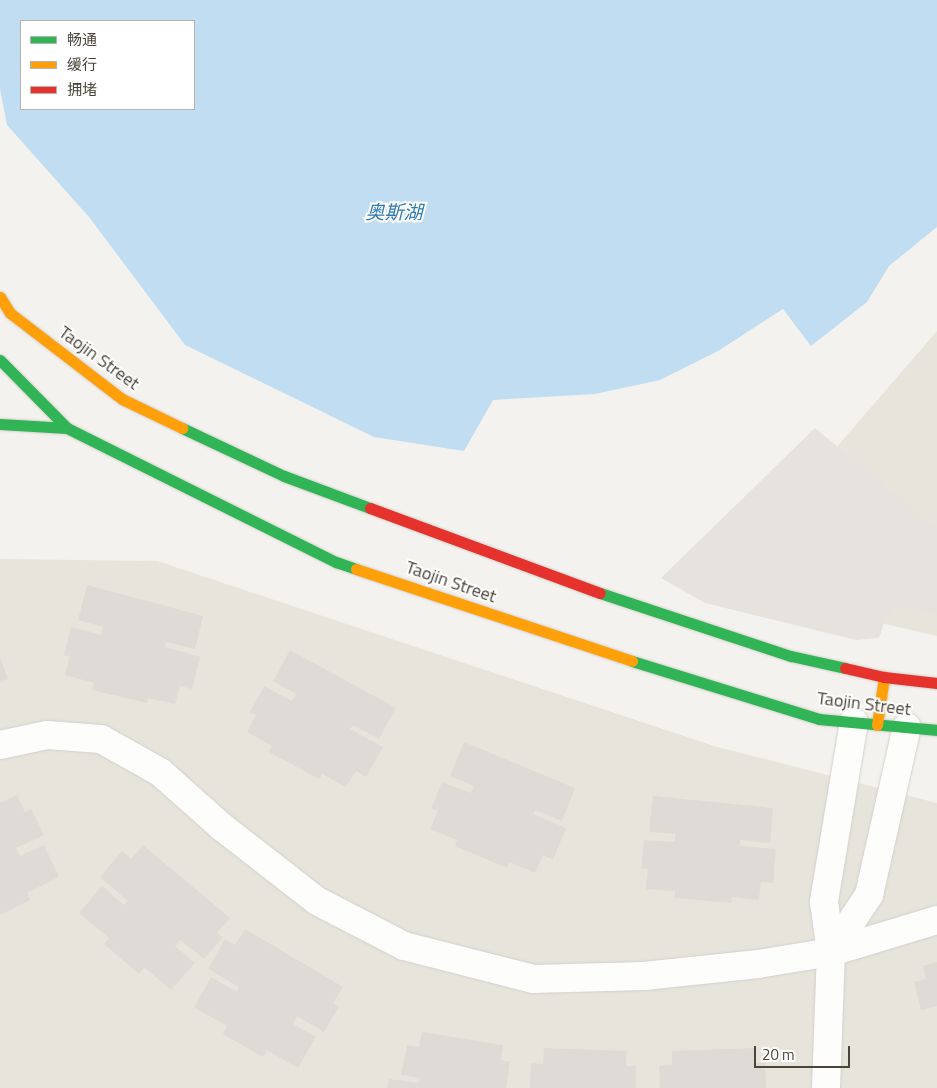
<!DOCTYPE html>
<meta charset="utf-8">
<style>
body{margin:0}
#map{position:relative;width:937px;height:1088px;overflow:hidden;background:#f4f2ee;font-family:"Titillium Web","Noto Sans SC",sans-serif}
div>[style]{position:absolute}
.residential>*{inset:0;background:#e7e4dc}
.parking>*{inset:0;background:#e6e3df}
.water>*{inset:0;background:#c0ddf1}
.building>*{inset:0;background:#dedbd6}
.roads{filter:drop-shadow(0 0 1px #d2d0cb) drop-shadow(0 0 1px #d2d0cb)}
.street>*{height:28px;margin:-14px;padding:0 14px;transform-origin:14px;border-radius:14px;background:#fdfdfc}
.fast>*{height:11px;margin:-5.5px;padding:0 5.5px;transform-origin:5.5px;border-radius:5.5px;background:#30b455}
.slow>*{height:11px;margin:-5.5px;padding:0 5.5px;transform-origin:5.5px;border-radius:5.5px;background:#ff9f0a}
.jam>*{height:11px;margin:-5.5px;padding:0 5.5px;transform-origin:5.5px;border-radius:5.5px;background:#e5322d}
span{translate:-50% -50%;white-space:nowrap;text-align:center;line-height:1.15;-webkit-text-stroke:4px #fff;paint-order:stroke}
.street-label{font-size:18px;color:#4b4439}
.water-label{font-size:19px;color:#2e7ab2;font-style:italic}
.legend{position:absolute;left:20px;top:20px;width:175px;height:90px;box-sizing:border-box;background:#fff;border:1px solid #b7b4b0;margin:0;padding:6px 9px;list-style:none;font-size:15px;color:#4b4439}
.legend li{display:flex;align-items:center;gap:10px;height:25px}
.legend b{width:25px;border:1px solid #b7b4b0}
.scale{position:absolute;left:754px;top:1046px;width:96px;height:22px;box-sizing:border-box;border:2px solid #4b4439;border-top:0;padding-left:6px;font-size:15px;line-height:18px;white-space:nowrap;color:#4b4439;-webkit-text-stroke:4px #fff;paint-order:stroke}
</style>
<div id="map">
<div class="residential">
<i style="clip-path:polygon(937px 331px,937px 636px,737px 590px,829px 456px)"></i>
<i style="clip-path:polygon(0 559px,157px 561px,714px 746px,937px 803px,937px 1088px,0 1088px)"></i>
</div>
<div class="parking">
<i style="clip-path:polygon(815px 428px,937px 529px,937px 615px,910px 608px,896px 608px,885px 620px,879px 638px,856px 640px,705px 603px,661px 578px)"></i>
</div>
<div class="water">
<i style="clip-path:polygon(evenodd,0 0,937px 0,937px 227px,889px 266px,867px 302px,811px 346px,783px 309px,718px 351px,660px 380px,595px 394px,493px 400px,464px 451px,374px 437px,185px 345px,89px 217px,7px 125px,0 89px,0 0,21px 21px,194px 21px,194px 109px,21px 109px,21px 21px)"></i>
</div>
<div class="building">
<i style="clip-path:polygon(87px 585px,203px 616px,195px 649px,166px 642px,165px 647px,200px 657px,192px 689px,180px 686px,175px 704px,148px 698px,147px 703px,92px 690px,94px 683px,65px 675px,70px 657px,64px 655px,71px 627px,101px 635px,103px 627px,78px 620px)"></i>
<i style="clip-path:polygon(290px 650px,396px 708px,379px 739px,353px 725px,350px 729px,383px 747px,366px 777px,356px 771px,346px 787px,322px 774px,319px 779px,269px 752px,272px 746px,247px 732px,256px 715px,250px 712px,264px 686px,292px 701px,296px 694px,273px 681px)"></i>
<i style="clip-path:polygon(0 657px,8px 679px,0 681px)"></i>
<i style="clip-path:polygon(464px 742px,575px 788px,562px 821px,535px 810px,533px 814px,566px 828px,553px 860px,543px 855px,535px 873px,509px 862px,507px 868px,455px 846px,457px 840px,430px 829px,438px 811px,431px 809px,442px 782px,471px 793px,474px 786px,450px 776px)"></i>
<i style="clip-path:polygon(17px 795px,25px 812px,31px 809px,44px 835px,16px 848px,20px 856px,44px 845px,59px 877px,27px 893px,30px 900px,0 915px,0 803px)"></i>
<i style="clip-path:polygon(653px 796px,773px 808px,770px 843px,740px 840px,740px 846px,776px 849px,773px 883px,761px 882px,759px 900px,732px 897px,731px 903px,675px 898px,675px 891px,646px 889px,648px 869px,641px 869px,644px 840px,675px 842px,675px 834px,649px 832px)"></i>
<i style="clip-path:polygon(143px 845px,230px 918px,217px 933px,223px 937px,204px 959px,180px 940px,175px 946px,195px 963px,171px 990px,144px 967px,139px 974px,104px 944px,109px 938px,79px 913px,102px 886px,124px 905px,128px 901px,100px 877px,122px 851px,131px 859px)"></i>
<i style="clip-path:polygon(245px 929px,343px 987px,333px 1003px,339px 1007px,324px 1032px,297px 1016px,293px 1024px,316px 1037px,298px 1068px,267px 1050px,263px 1057px,223px 1034px,227px 1026px,194px 1007px,211px 977px,237px 992px,239px 987px,208px 969px,225px 939px,235px 945px)"></i>
<i style="clip-path:polygon(937px 962px,937px 1006px,921px 1010px,914px 982px,926px 979px,923px 966px)"></i>
<i style="clip-path:polygon(422px 1032px,503px 1045px,501px 1060px,510px 1062px,506px 1088px,387px 1088px,389px 1079px,419px 1083px,420px 1078px,401px 1075px,407px 1045px,419px 1047px)"></i>
<i style="clip-path:polygon(544px 1048px,627px 1051px,626px 1066px,636px 1066px,636px 1088px,530px 1088px,531px 1063px,543px 1064px)"></i>
<i style="clip-path:polygon(754px 1048px,755px 1063px,765px 1063px,766px 1088px,660px 1088px,659px 1066px,672px 1065px,672px 1051px)"></i>
</div>
<div class="roads">
<div class="street">
<i style="left:854px;top:722px;width:182px;rotate:99.5deg"></i>
<i style="left:824px;top:902px;width:50px;rotate:82deg"></i>
<i style="left:831px;top:952px;width:69px;rotate:-56.3deg"></i>
<i style="left:869px;top:895px;width:172px;rotate:-77.3deg"></i>
<i style="left:0;top:745px;width:48px;rotate:-12deg"></i>
<i style="left:47px;top:735px;width:54px;rotate:4.2deg"></i>
<i style="left:101px;top:739px;width:68px;rotate:29.2deg"></i>
<i style="left:160px;top:772px;width:83px;rotate:41.6deg"></i>
<i style="left:222px;top:827px;width:120px;rotate:37.9deg"></i>
<i style="left:317px;top:901px;width:98px;rotate:27.3deg"></i>
<i style="left:404px;top:946px;width:133px;rotate:14.3deg"></i>
<i style="left:533px;top:979px;width:111px;rotate:-1.5deg"></i>
<i style="left:644px;top:976px;width:115px;rotate:-6deg"></i>
<i style="left:758px;top:964px;width:74px;rotate:-9.3deg"></i>
<i style="left:831px;top:952px;width:111px;rotate:-16.8deg"></i>
<i style="left:826px;top:1088px;width:136px;rotate:-87.9deg"></i>
</div>
<div class="fast">
<i style="left:0;top:360px;width:95px;rotate:45.4deg"></i>
<i style="left:67px;top:428px;width:301px;rotate:26.5deg"></i>
<i style="left:336px;top:562px;width:21px;rotate:19deg"></i>
<i style="left:0;top:424px;width:67px;rotate:3.4deg"></i>
<i style="left:182px;top:428px;width:113px;rotate:25.2deg"></i>
<i style="left:284px;top:476px;width:92px;rotate:20.4deg"></i>
<i style="left:600px;top:593px;width:201px;rotate:18.3deg"></i>
<i style="left:791px;top:656px;width:55px;rotate:12.5deg"></i>
<i style="left:632px;top:661px;width:196px;rotate:17.2deg"></i>
<i style="left:819px;top:719px;width:119px;rotate:5.3deg"></i>
</div>
<div class="slow">
<i style="left:0;top:297px;width:19px;rotate:58deg"></i>
<i style="left:10px;top:313px;width:141px;rotate:37.5deg"></i>
<i style="left:122px;top:399px;width:67px;rotate:25.8deg"></i>
<i style="left:356px;top:569px;width:291px;rotate:18.4deg"></i>
<i style="left:877px;top:725px;width:49px;rotate:-81.7deg"></i>
</div>
<div class="jam">
<i style="left:370px;top:508px;width:245px;rotate:20.3deg"></i>
<i style="left:845px;top:668px;width:40px;rotate:13deg"></i>
<i style="left:884px;top:677px;width:53px;rotate:6.5deg"></i>
</div>
</div>
<div class="street-label">
<span style="left:99px;top:358px;rotate:36deg">Taojin Street</span>
<span style="left:451px;top:582px;rotate:19deg">Taojin Street</span>
<span style="left:864px;top:704px;rotate:7deg">Taojin Street</span>
</div>
<div class="water-label">
<span style="left:394px;top:212px">奥斯湖</span>
</div>
<ul class="legend">
<li><b style="height:6px;background:#30b455"></b>畅通</li>
<li><b style="height:6px;background:#ff9f0a"></b>缓行</li>
<li><b style="height:6px;background:#e5322d"></b>拥堵</li>
</ul>
<div class="scale">20 m</div>
</div>
